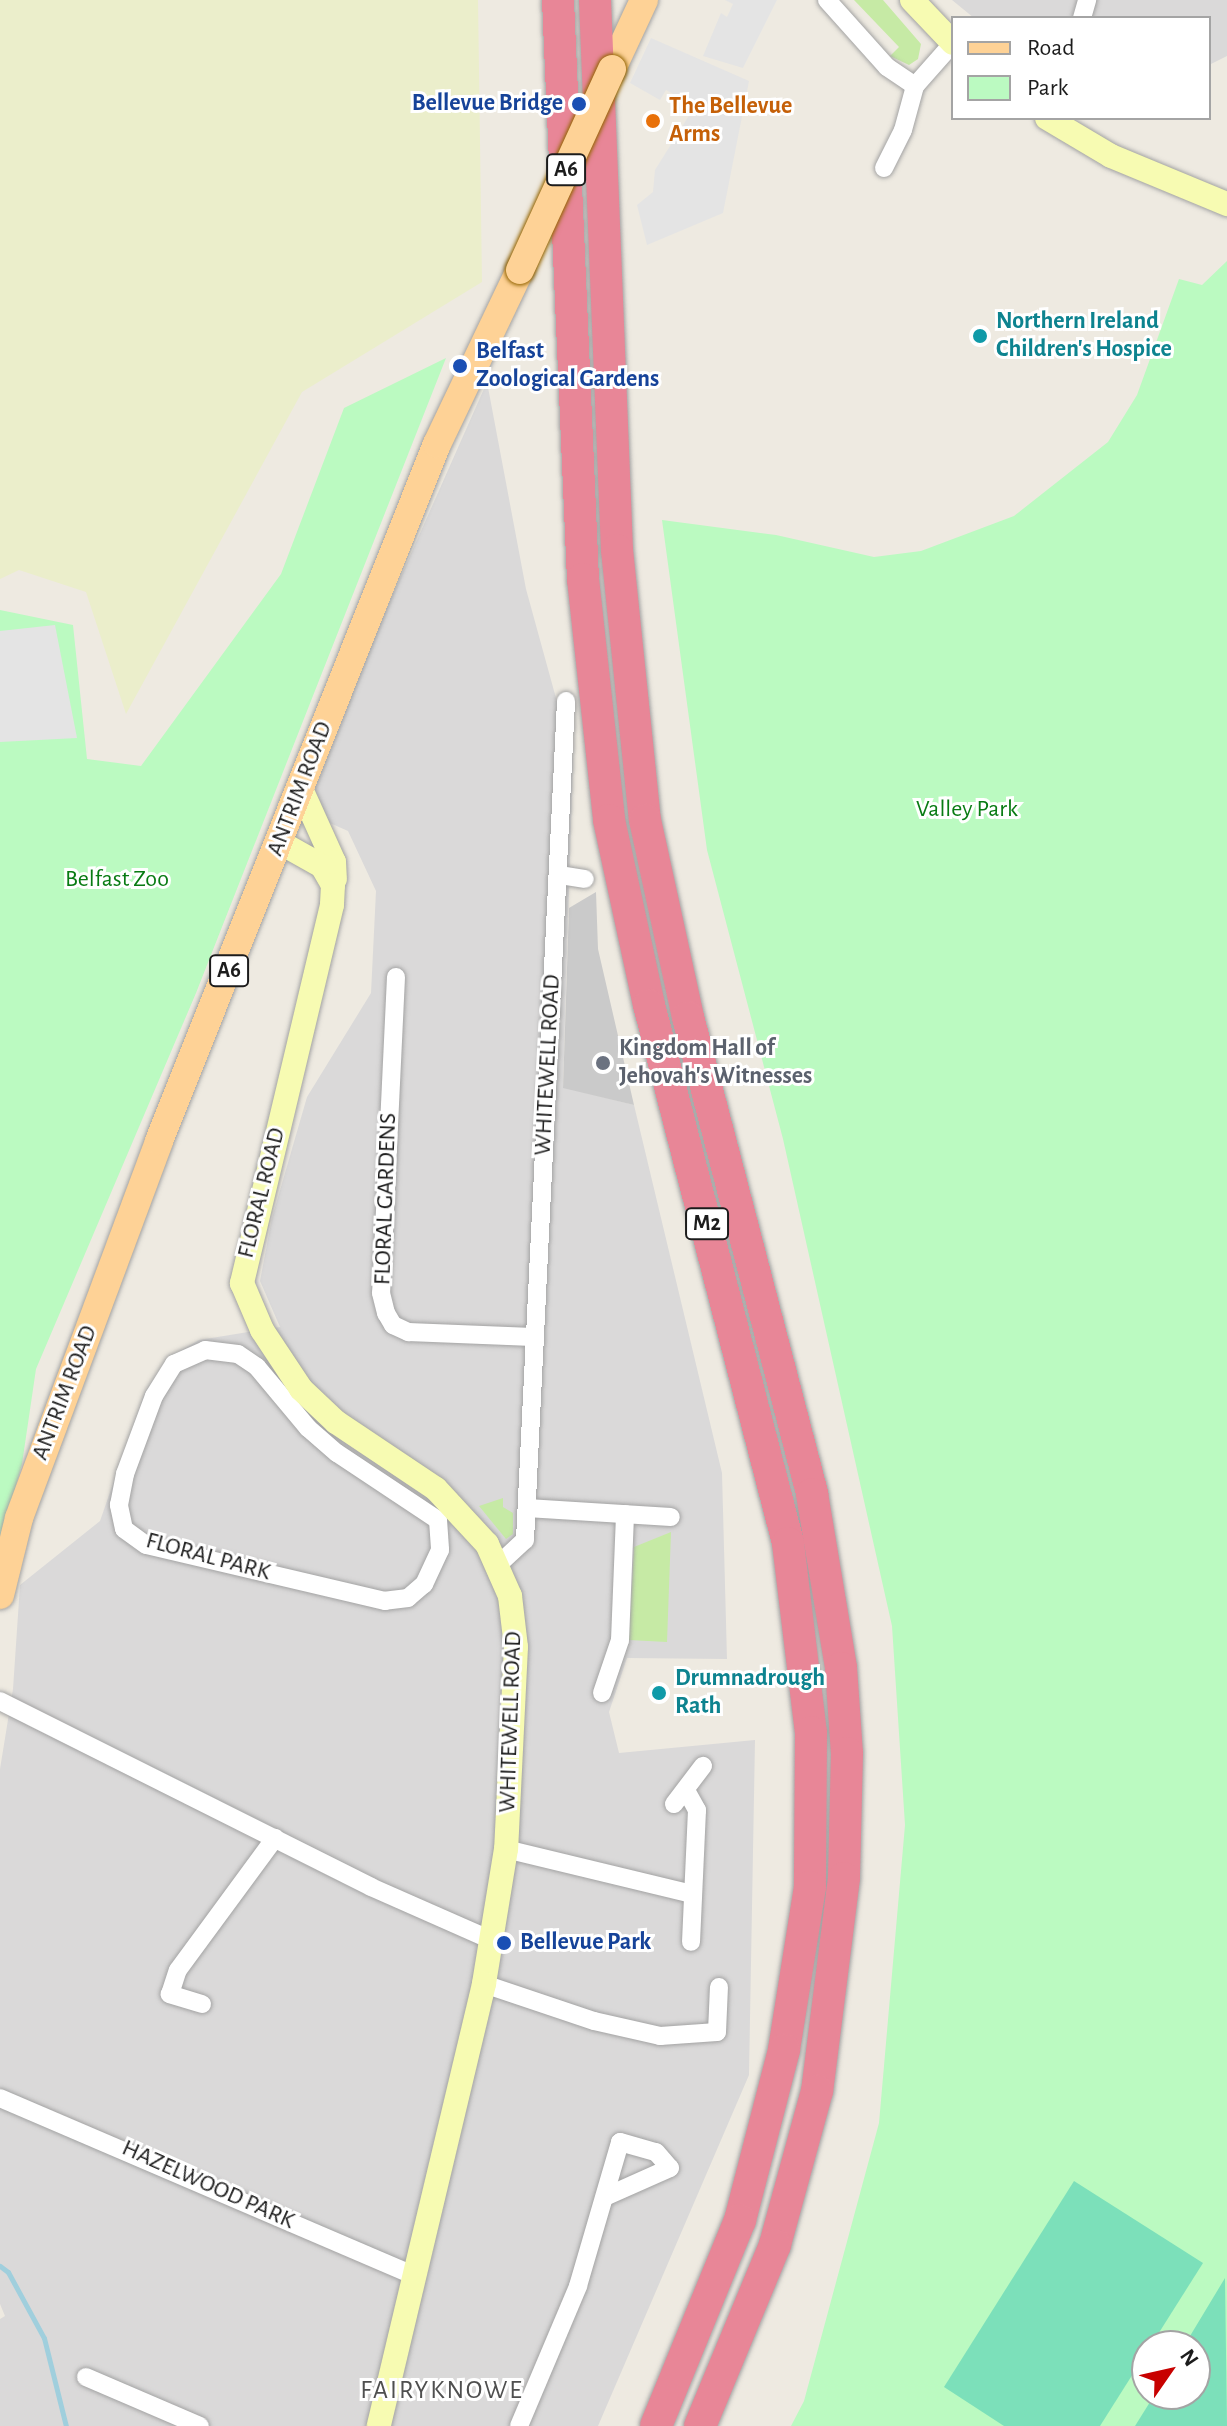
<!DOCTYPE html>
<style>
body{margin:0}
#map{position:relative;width:1227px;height:2426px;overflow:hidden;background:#eeeae1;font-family:"Alegreya Sans",sans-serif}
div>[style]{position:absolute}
.residential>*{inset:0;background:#dad9d9}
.religious>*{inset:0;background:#cacaca}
.farmland>*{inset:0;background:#ebeecb}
.grass>*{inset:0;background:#c6eaa5}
.park>*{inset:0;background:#bbfac1}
.pitch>*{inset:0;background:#7ce0ba}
.parking>*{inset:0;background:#e4e4e4}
.stream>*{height:5px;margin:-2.5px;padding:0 2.5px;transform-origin:2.5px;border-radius:2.5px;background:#a0cfdd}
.roads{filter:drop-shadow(0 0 2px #a3a3a3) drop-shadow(0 0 2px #a3a3a3)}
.street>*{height:18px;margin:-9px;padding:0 9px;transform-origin:9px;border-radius:9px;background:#fff}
.secondary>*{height:24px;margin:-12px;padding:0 12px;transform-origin:12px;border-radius:12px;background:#f7fbb2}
.primary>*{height:28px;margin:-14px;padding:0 14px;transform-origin:14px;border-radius:14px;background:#fed296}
.highway>*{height:32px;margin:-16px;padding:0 16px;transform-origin:16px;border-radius:16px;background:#e88697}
.bridges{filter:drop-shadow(0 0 2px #946400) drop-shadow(0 0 2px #946400)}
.primary-bridge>*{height:28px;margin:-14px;padding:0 14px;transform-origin:14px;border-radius:14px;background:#fed296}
.dots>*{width:22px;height:22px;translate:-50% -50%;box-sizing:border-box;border:4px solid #fff;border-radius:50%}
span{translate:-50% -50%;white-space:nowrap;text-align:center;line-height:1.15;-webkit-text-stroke:6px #fff;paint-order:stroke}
.shield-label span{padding:2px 6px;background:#fff;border:2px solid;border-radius:6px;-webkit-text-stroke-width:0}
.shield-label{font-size:22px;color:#1c1c1c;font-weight:700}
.transit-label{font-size:24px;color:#164399;font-weight:700}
.right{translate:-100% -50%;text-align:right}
.left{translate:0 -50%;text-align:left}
.food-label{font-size:24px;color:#c56008;font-weight:700}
.culture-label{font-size:24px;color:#0d838f;font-weight:700}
.street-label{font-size:24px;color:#1c1c1c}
.park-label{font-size:24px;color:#087b13}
.worship-label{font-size:24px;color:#5b616d;font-weight:700}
.neighbourhood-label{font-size:26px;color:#4f4f4f;letter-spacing:2px}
.legend{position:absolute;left:951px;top:16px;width:260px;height:104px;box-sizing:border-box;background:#fff;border:2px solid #a4a4a4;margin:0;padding:10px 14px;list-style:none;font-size:24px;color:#1c1c1c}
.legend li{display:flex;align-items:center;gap:16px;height:40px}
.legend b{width:40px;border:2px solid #a4a4a4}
.north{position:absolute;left:1131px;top:2330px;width:80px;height:80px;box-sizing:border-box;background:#fff;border:2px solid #a4a4a4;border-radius:50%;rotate:56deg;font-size:22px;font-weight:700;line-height:32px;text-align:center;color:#1c1c1c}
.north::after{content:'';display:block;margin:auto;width:28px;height:36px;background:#c80100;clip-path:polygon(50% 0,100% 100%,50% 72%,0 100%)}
</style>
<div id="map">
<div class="residential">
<i style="clip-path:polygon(952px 0,1227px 0,1227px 56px,1209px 65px,1209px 18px,974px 18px)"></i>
<i style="clip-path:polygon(487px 382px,526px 589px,573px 760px,563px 1087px,634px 1105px,722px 1473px,727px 1659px,627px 1658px,609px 1712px,619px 1753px,755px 1740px,749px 2075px,598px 2426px,0 2426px,0 2319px,5px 2316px,0 2304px,0 1769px,13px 1689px,20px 1585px,100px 1521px,145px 1392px,168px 1358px,199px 1340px,280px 1327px,260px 1281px,272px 1218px,307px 1097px,371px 993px,376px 891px,348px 831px,298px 809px)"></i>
</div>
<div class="religious">
<i style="clip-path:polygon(596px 892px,598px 949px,634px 1105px,563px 1088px,569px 908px)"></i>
</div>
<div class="farmland">
<i style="clip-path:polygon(0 0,478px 0,482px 282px,302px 392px,126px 714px,86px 592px,19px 570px,0 579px)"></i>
</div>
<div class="grass">
<i style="clip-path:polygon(854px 0,883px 0,921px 44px,918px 59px,909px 65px,890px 56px,899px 47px)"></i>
<i style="clip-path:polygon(503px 1498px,503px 1507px,513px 1513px,513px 1534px,506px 1539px,479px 1506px)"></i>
<i style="clip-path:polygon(671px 1532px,667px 1642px,629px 1640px,634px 1547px)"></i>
</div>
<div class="park">
<i style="clip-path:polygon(evenodd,1227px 261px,1227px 2426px,791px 2426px,804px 2401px,879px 2123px,905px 1825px,892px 1626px,783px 1139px,707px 850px,662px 520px,776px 535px,874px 557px,921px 551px,1014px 516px,1108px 442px,1137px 395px,1179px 279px,1202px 285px,1227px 261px,1147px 2346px,1195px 2346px,1195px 2394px,1147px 2394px,1147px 2346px)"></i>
<i style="clip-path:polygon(446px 358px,196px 993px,36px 1369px,22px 1464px,0 1541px,0 610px,73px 625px,87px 759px,141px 766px,281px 574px,344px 408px)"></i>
</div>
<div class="pitch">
<i style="clip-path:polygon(1074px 2181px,1203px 2263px,1100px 2426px,1004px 2426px,944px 2387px)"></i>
<i style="clip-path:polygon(1225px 2278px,1227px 2426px,1135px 2426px,1155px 2394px,1195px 2394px,1195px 2346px,1184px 2346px)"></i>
</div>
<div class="parking">
<i style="clip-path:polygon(725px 0,777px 0,743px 68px,703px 56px,721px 13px,727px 17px,733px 4px)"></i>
<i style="clip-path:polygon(651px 38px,749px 81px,723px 213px,647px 245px,637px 205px,653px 192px,655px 170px,690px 114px,680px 105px,682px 99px,666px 90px,660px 100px,630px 83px)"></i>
<i style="clip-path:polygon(55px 625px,77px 738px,0 742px,0 631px)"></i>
</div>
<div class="stream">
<i style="left:0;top:2266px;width:10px;rotate:37deg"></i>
<i style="left:8px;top:2272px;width:75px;rotate:61.4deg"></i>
<i style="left:44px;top:2338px;width:91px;rotate:76deg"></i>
</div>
<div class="roads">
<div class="street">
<i style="left:827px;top:0;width:90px;rotate:48.2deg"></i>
<i style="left:887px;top:67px;width:34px;rotate:34deg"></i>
<i style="left:1082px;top:18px;width:19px;rotate:-74deg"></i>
<i style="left:884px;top:168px;width:42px;rotate:-63.4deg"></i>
<i style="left:903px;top:130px;width:46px;rotate:-74.7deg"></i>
<i style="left:915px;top:86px;width:57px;rotate:-48.5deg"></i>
<i style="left:560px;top:875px;width:25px;rotate:9deg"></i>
<i style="left:396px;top:977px;width:316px;rotate:92.7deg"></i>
<i style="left:381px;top:1293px;width:21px;rotate:76deg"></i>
<i style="left:386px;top:1313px;width:14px;rotate:60deg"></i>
<i style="left:393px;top:1325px;width:17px;rotate:25deg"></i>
<i style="left:408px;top:1332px;width:125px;rotate:2.3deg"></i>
<i style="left:205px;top:1350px;width:33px;rotate:7deg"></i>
<i style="left:238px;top:1354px;width:23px;rotate:34deg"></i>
<i style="left:257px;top:1367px;width:80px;rotate:50.1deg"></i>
<i style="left:308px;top:1428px;width:38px;rotate:41deg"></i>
<i style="left:337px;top:1453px;width:121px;rotate:33.6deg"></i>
<i style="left:438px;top:1520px;width:30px;rotate:86deg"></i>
<i style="left:440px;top:1550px;width:38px;rotate:115deg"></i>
<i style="left:424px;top:1584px;width:21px;rotate:139deg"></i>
<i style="left:408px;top:1598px;width:23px;rotate:173deg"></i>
<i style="left:385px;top:1601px;width:245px;rotate:-166.8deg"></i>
<i style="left:146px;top:1545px;width:27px;rotate:-144deg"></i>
<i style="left:124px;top:1529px;width:25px;rotate:-102deg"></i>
<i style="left:119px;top:1505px;width:32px;rotate:-79deg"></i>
<i style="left:125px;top:1474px;width:83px;rotate:-69.6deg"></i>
<i style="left:154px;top:1396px;width:38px;rotate:-58deg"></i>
<i style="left:174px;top:1364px;width:34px;rotate:-24deg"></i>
<i style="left:527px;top:1508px;width:144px;rotate:3.6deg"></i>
<i style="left:499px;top:1564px;width:35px;rotate:-43deg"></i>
<i style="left:525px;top:1540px;width:840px;rotate:-87.2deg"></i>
<i style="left:602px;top:1693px;width:56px;rotate:-71.2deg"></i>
<i style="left:620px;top:1640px;width:126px;rotate:-87.7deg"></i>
<i style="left:0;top:1701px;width:415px;rotate:26.6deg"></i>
<i style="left:371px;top:1887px;width:131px;rotate:23.8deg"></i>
<i style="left:687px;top:1792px;width:21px;rotate:61deg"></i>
<i style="left:697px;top:1810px;width:132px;rotate:92.6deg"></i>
<i style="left:674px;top:1804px;width:48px;rotate:-52.7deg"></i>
<i style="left:506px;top:1849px;width:191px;rotate:13.6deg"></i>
<i style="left:484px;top:1984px;width:116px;rotate:18.6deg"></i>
<i style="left:594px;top:2021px;width:68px;rotate:12.8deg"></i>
<i style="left:660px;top:2036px;width:57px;rotate:-4deg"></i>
<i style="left:717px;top:2032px;width:45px;rotate:-87.5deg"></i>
<i style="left:202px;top:2004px;width:34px;rotate:-163deg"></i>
<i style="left:170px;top:1994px;width:25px;rotate:-72deg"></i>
<i style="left:178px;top:1970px;width:164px;rotate:-53.7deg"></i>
<i style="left:0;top:2098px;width:452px;rotate:23.2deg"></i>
<i style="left:86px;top:2377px;width:124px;rotate:23.3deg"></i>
<i style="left:519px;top:2426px;width:152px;rotate:-67.1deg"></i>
<i style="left:578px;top:2286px;width:150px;rotate:-73.7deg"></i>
<i style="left:620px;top:2142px;width:37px;rotate:16deg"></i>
<i style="left:656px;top:2152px;width:21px;rotate:49deg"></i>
<i style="left:670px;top:2168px;width:71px;rotate:156deg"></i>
</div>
<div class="secondary">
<i style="left:912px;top:0;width:59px;rotate:46.4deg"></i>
<i style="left:1047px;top:118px;width:74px;rotate:30.7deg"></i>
<i style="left:1111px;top:156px;width:126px;rotate:22.5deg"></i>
<i style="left:301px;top:789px;width:80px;rotate:65.7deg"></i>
<i style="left:334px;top:862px;width:17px;rotate:87deg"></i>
<i style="left:281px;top:843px;width:47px;rotate:29.3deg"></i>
<i style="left:322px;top:866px;width:22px;rotate:60deg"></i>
<i style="left:333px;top:885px;width:20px;rotate:93deg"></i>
<i style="left:332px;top:905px;width:389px;rotate:103.4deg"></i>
<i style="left:242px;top:1283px;width:51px;rotate:66.9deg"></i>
<i style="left:262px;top:1330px;width:71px;rotate:56.5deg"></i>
<i style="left:301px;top:1389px;width:48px;rotate:43.3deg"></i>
<i style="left:336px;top:1422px;width:120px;rotate:33.8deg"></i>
<i style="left:436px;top:1489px;width:75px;rotate:47.2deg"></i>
<i style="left:487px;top:1544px;width:57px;rotate:66.1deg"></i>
<i style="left:510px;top:1596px;width:51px;rotate:83.3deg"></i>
<i style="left:516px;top:1647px;width:202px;rotate:92.8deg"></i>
<i style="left:506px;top:1849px;width:137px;rotate:99.3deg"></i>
<i style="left:484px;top:1984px;width:454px;rotate:103.4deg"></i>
</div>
<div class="primary">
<i style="left:612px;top:69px;width:76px;rotate:-65.1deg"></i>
<i style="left:0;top:1595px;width:79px;rotate:-76.1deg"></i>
<i style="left:19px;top:1518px;width:402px;rotate:-69.6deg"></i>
<i style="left:159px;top:1141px;width:750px;rotate:-68.26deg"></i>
<i style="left:437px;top:444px;width:193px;rotate:-64.5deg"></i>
</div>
<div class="highway">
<i style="left:558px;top:0;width:580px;rotate:87.53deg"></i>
<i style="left:583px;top:579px;width:242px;rotate:83.8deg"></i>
<i style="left:609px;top:820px;width:189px;rotate:77.8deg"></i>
<i style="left:649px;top:1005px;width:556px;rotate:75.51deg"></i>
<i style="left:788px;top:1543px;width:190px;rotate:83.1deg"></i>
<i style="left:811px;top:1732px;width:155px;rotate:90.4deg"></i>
<i style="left:810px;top:1887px;width:165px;rotate:99.1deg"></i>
<i style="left:784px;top:2050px;width:176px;rotate:104.5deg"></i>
<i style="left:740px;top:2220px;width:222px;rotate:112.2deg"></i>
<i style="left:595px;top:0;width:550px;rotate:87.71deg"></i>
<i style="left:617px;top:550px;width:271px;rotate:84.1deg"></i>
<i style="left:645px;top:820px;width:202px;rotate:77.7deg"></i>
<i style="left:688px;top:1017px;width:493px;rotate:75.4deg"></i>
<i style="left:812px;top:1494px;width:176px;rotate:80.5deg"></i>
<i style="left:841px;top:1668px;width:85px;rotate:86deg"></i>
<i style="left:847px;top:1753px;width:125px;rotate:91.4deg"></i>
<i style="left:844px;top:1878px;width:215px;rotate:97.2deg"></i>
<i style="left:817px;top:2091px;width:160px;rotate:105.3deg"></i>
<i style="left:775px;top:2245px;width:196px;rotate:112.5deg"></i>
</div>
</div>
<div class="bridges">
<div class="primary-bridge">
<i style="left:520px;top:270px;width:221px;rotate:-65.4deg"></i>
</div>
</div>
<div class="dots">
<i style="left:579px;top:104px;background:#1a4fb4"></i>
<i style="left:653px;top:121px;background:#e8710a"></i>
<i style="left:980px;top:336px;background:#0f9aa8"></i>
<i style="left:460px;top:366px;background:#1a4fb4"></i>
<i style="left:603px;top:1063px;background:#6b7280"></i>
<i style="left:659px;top:1693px;background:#0f9aa8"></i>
<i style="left:504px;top:1943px;background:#1a4fb4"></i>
</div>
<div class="shield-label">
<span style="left:566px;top:170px">A6</span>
<span style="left:229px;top:971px">A6</span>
<span style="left:707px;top:1224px">M2</span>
</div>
<div class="transit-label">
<span class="right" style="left:563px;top:104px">Bellevue Bridge</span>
<span class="left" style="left:476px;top:366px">Belfast<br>Zoological Gardens</span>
<span class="left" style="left:520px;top:1943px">Bellevue Park</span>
</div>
<div class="food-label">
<span class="left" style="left:669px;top:121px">The Bellevue<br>Arms</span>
</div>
<div class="culture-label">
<span class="left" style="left:996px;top:336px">Northern Ireland<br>Children's Hospice</span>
<span class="left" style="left:675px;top:1693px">Drumnadrough<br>Rath</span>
</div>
<div class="street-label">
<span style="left:300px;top:789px;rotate:-69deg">ANTRIM ROAD</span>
<span style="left:548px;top:1065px;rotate:-87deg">WHITEWELL ROAD</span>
<span style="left:262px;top:1193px;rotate:-76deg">FLORAL ROAD</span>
<span style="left:386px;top:1199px;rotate:-88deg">FLORAL GARDENS</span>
<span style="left:65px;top:1393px;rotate:-69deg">ANTRIM ROAD</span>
<span style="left:208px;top:1557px;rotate:15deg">FLORAL PARK</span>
<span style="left:511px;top:1722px;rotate:-88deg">WHITEWELL ROAD</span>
<span style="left:208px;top:2185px;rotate:24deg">HAZELWOOD PARK</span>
</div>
<div class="park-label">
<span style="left:967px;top:810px">Valley Park</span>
<span style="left:117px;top:880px">Belfast Zoo</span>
</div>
<div class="worship-label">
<span class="left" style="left:619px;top:1063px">Kingdom Hall of<br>Jehovah's Witnesses</span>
</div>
<div class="neighbourhood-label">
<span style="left:442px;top:2391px">FAIRYKNOWE</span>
</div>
<ul class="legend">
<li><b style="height:10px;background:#fed296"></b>Road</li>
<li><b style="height:22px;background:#bbfac1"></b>Park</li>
</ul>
<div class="north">N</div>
</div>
